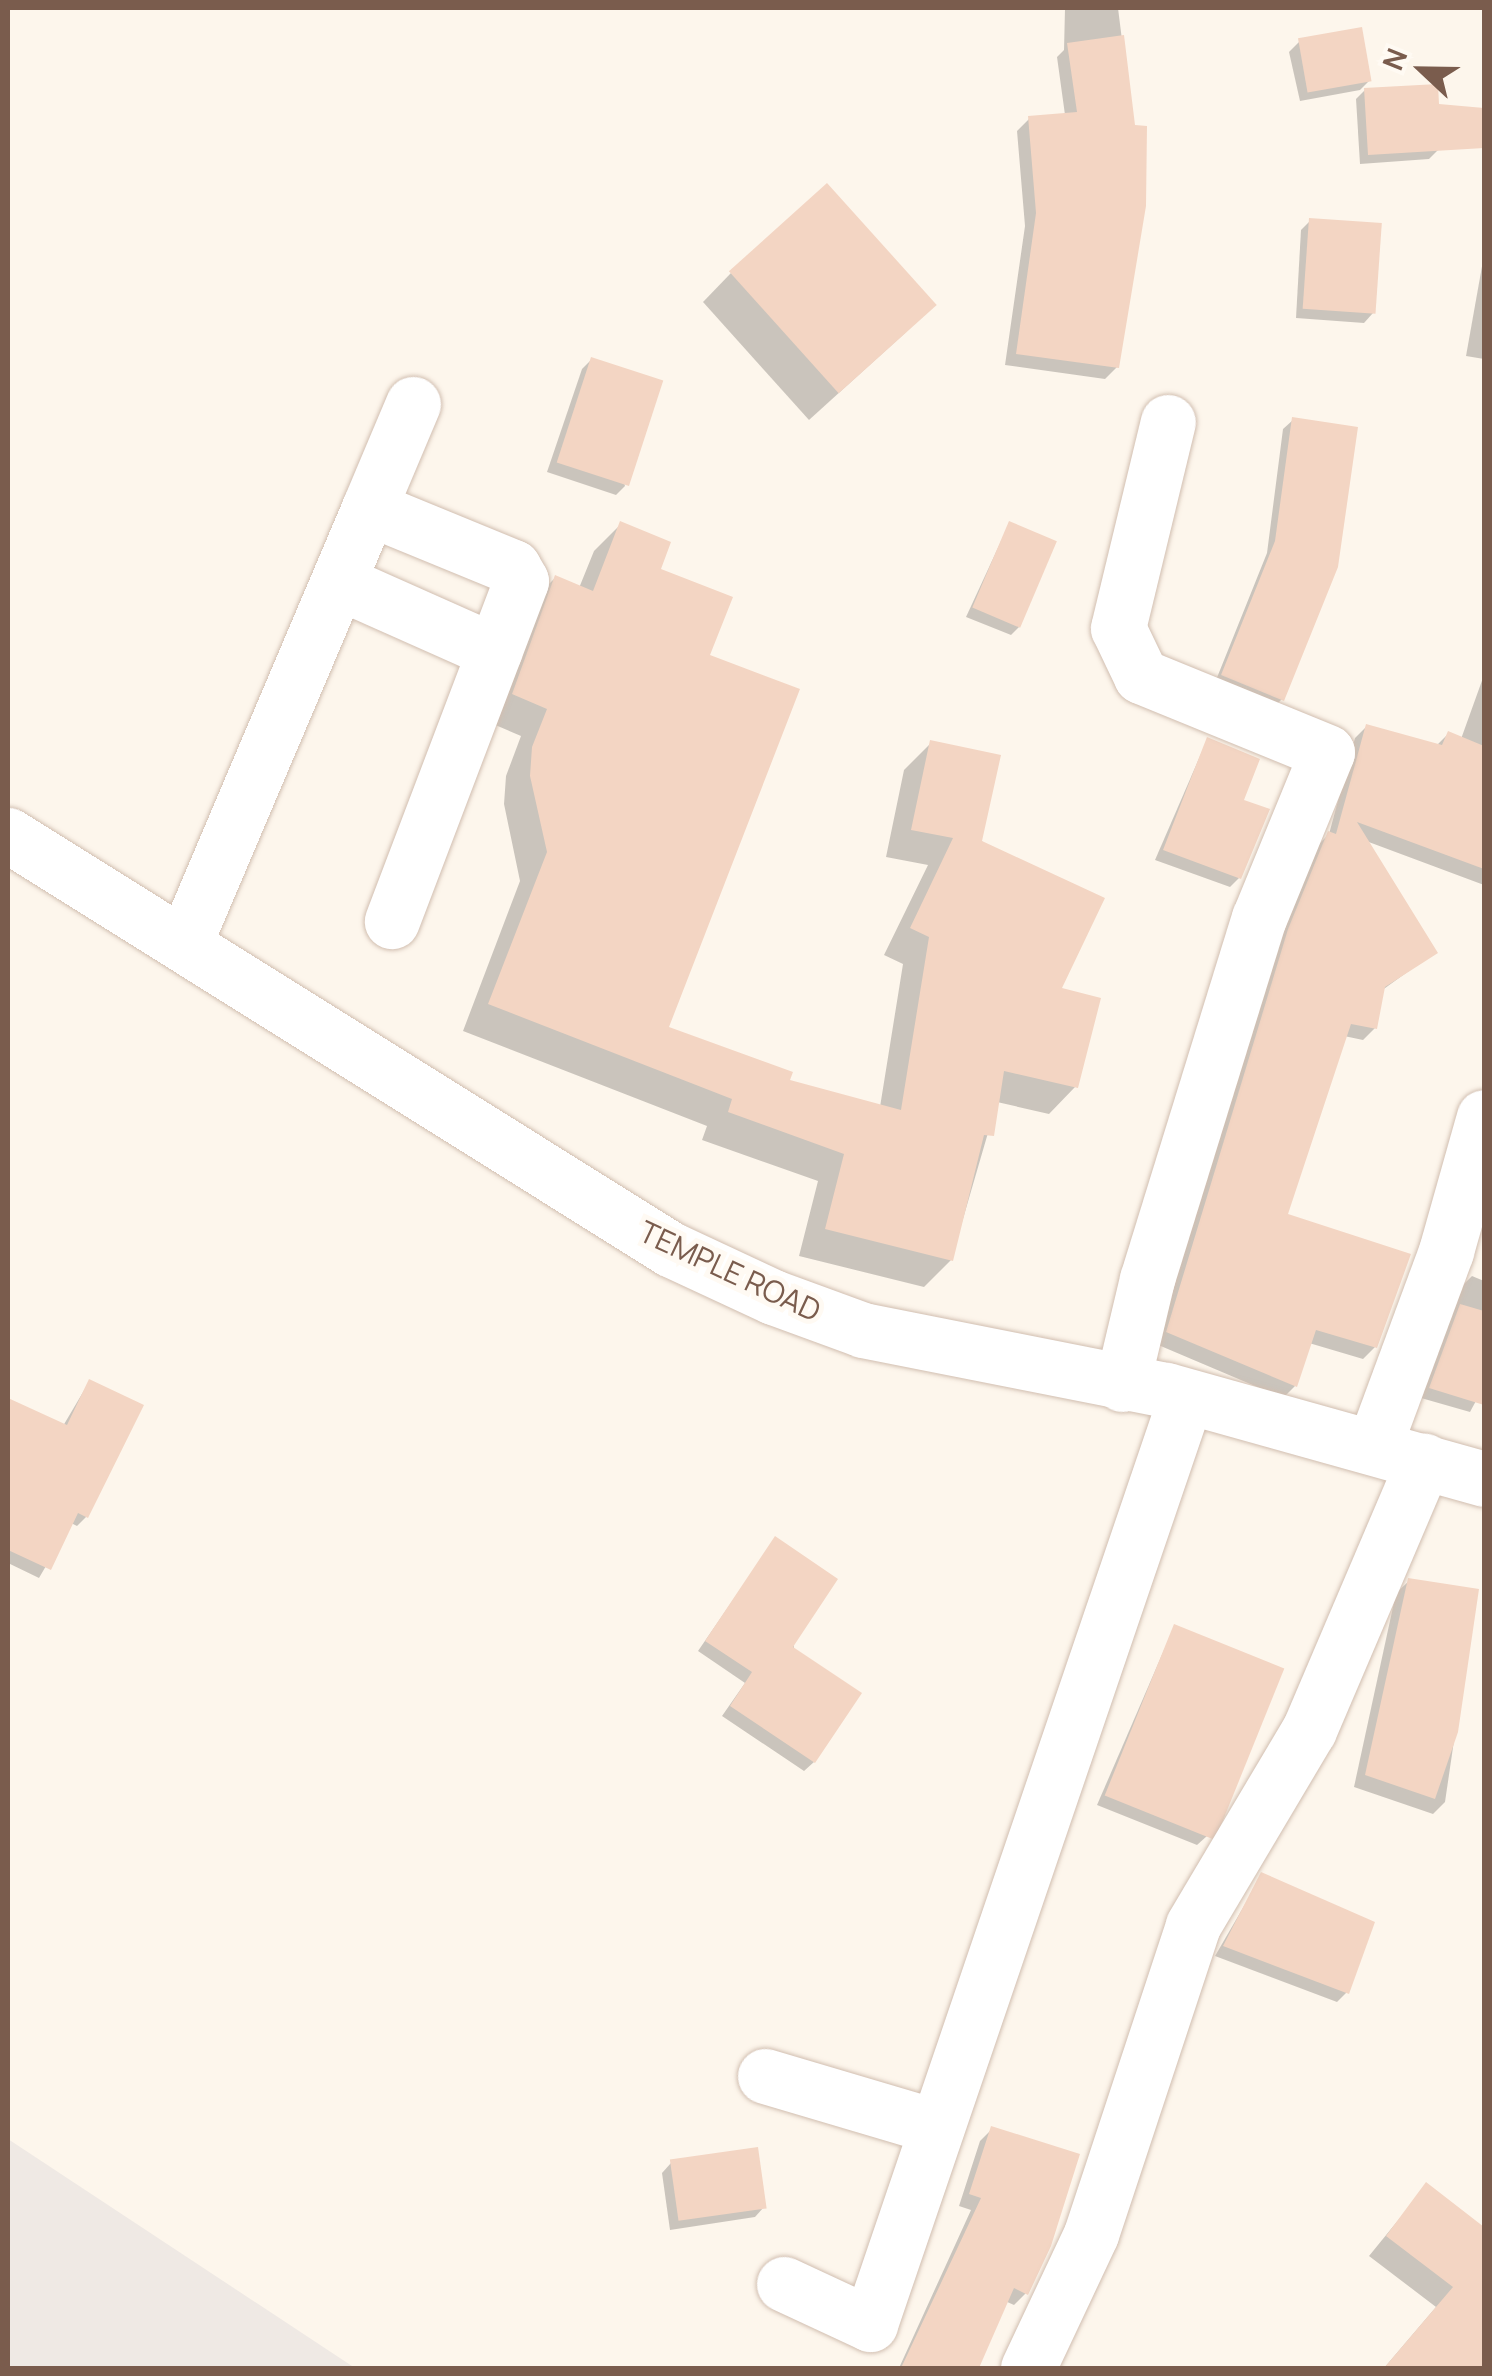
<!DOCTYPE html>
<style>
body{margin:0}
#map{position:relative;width:1492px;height:2376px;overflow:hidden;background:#fdf6ec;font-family:Manrope,sans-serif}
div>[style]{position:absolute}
.industrial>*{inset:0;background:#efe9e4}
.shadow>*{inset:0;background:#0003}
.building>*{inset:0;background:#f3d5c3;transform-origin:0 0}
.roads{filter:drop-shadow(0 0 2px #d1beb0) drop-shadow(0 0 2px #d1beb0)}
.minor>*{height:55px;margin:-27.5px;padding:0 27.5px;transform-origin:27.5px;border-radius:27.5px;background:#fff}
span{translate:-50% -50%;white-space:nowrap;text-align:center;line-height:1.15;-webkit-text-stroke:10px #fffaf3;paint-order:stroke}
.street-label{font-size:30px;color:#7a5c4d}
.frame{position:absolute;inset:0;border:10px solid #7a5c4d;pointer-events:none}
.north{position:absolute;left:1372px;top:20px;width:100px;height:100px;-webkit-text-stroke:8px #fffaf3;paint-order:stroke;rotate:292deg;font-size:28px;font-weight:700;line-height:40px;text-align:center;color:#7a5c4d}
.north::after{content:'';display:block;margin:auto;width:35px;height:45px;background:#7a5c4d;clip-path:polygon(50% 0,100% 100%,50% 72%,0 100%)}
</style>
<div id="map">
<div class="industrial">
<i style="clip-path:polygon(8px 2139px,355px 2368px,8px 2368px)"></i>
</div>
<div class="shadow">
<i style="clip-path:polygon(1065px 8px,1118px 8px,1133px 128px,1117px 367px,1105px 379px,1005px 365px,1025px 226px,1017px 131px,1029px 119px,1065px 115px,1057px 57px,1064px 50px)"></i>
<i style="clip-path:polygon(1299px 42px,1370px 80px,1360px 90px,1300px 101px,1289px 52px)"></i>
<i style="clip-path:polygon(1365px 90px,1438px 150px,1429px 159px,1360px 164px,1356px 99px)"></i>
<i style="clip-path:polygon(1310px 221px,1373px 313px,1364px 323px,1296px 318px,1301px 230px)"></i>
<i style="clip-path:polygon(1484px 255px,1484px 359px,1466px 356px)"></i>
<i style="clip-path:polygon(731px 273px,905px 333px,809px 420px,703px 302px)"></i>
<i style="clip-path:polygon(592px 359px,625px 486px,616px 495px,547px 472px,582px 369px)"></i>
<i style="clip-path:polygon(1293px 420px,1282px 699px,1272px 709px,1214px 685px,1267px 553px,1283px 429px)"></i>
<i style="clip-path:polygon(621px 524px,658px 571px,707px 657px,666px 1029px,787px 1082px,880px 1107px,903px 964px,884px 955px,928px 865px,886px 857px,904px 770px,931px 743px,1059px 989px,1076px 1086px,1049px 1114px,997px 1102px,951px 1260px,924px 1287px,799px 1256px,818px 1181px,702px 1140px,707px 1126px,463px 1031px,520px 881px,504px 804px,506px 776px,521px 736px,486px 721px,528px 605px,555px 578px,579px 588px,594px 551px)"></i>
<i style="clip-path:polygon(1009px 524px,1020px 626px,1011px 635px,966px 617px)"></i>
<i style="clip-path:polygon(1484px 675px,1484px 885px,1366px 841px,1435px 952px,1381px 991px,1375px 1028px,1363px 1040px,1344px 1036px,1285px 1216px,1375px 1347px,1363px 1359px,1309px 1343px,1295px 1386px,1283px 1398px,1156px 1344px,1277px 943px,1317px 846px,1329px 834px,1355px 738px,1366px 727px,1436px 746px,1448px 734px,1461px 739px)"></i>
<i style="clip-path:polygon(1207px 740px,1240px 801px,1239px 878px,1230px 887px,1155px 860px)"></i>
<i style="clip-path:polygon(1472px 1276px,1484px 1281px,1484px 1386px,1470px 1412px,1421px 1398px,1462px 1286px)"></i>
<i style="clip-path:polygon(89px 1382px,86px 1517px,77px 1526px,71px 1523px,39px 1578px,8px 1563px,8px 1438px,17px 1419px,63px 1426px)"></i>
<i style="clip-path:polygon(775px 1539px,814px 1762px,804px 1771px,722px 1716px,745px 1683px,698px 1651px)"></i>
<i style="clip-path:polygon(1409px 1581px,1476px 1591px,1445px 1802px,1433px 1814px,1354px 1787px,1396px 1593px)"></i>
<i style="clip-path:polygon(1174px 1627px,1207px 1836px,1197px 1845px,1097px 1805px)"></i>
<i style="clip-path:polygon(1262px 1875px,1347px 1992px,1337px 2002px,1215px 1956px)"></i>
<i style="clip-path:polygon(992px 2129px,1026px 2293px,1014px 2305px,1005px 2301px,976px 2368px,899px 2368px,971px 2210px,959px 2206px,980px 2141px)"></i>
<i style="clip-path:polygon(671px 2163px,764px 2207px,755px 2217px,670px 2230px,662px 2173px)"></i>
<i style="clip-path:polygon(1426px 2186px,1484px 2230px,1484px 2368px,1384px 2368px,1436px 2307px,1369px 2256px)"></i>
</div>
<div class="building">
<i style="left:1362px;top:27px;width:55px;height:65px;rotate:80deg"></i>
<i style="clip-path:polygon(1124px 35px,1135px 125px,1147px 126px,1146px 206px,1119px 368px,1016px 354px,1036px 213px,1028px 116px,1077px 112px,1067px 43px)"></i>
<i style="clip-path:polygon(1438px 84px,1439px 104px,1484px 108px,1484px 148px,1368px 155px,1364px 88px)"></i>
<i style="left:827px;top:183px;width:164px;height:132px;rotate:48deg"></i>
<i style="left:1309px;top:218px;width:73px;height:91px;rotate:4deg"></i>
<i style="left:591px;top:357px;width:76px;height:111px;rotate:18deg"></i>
<i style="clip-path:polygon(1292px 417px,1358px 427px,1338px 567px,1284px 701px,1221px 675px,1275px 541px)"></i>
<i style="clip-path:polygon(620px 521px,671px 542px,661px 569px,733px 597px,710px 655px,800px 689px,669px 1027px,793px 1072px,790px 1080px,901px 1110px,929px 937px,910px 928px,953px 838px,911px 830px,930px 740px,1001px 755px,982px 841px,1105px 898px,1062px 988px,1101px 998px,1078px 1088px,1004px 1071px,994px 1136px,984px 1135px,953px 1261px,825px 1229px,844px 1154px,728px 1112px,732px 1099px,488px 1004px,547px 852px,530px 776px,532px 747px,547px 709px,512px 694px,555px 575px,593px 591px)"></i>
<i style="left:1009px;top:521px;width:52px;height:94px;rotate:23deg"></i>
<i style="clip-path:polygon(1366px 724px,1442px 745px,1448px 731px,1484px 746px,1484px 869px,1357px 822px,1438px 953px,1385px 987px,1377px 1029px,1351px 1024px,1288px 1214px,1411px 1254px,1377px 1348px,1316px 1330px,1297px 1387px,1166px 1332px,1288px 929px,1328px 831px,1336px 834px)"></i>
<i style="clip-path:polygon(1207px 737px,1260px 759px,1244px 800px,1270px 809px,1241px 879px,1163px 850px)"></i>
<i style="clip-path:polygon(1460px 1304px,1484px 1311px,1484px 1405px,1429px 1388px)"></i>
<i style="clip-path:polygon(89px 1379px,144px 1405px,88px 1518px,78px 1513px,51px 1570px,8px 1550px,8px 1398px,67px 1425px)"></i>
<i style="clip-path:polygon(775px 1536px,838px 1579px,793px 1647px,862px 1693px,815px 1763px,730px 1706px,752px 1672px,705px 1641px)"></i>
<i style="clip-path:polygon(1408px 1578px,1479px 1589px,1458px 1732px,1435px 1799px,1365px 1775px)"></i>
<i style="left:1174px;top:1624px;width:119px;height:185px;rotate:22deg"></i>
<i style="clip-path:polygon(1261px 1872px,1375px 1922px,1349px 1994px,1223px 1946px)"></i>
<i style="clip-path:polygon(991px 2126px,1080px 2154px,1051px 2246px,1028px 2295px,1014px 2288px,979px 2368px,901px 2368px,981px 2198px,969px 2194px)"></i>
<i style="left:758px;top:2147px;width:62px;height:89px;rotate:82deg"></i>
<i style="clip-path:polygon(1426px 2182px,1484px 2227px,1484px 2368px,1384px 2368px,1453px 2287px,1386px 2236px)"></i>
</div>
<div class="roads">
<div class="minor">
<i style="left:369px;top:508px;width:113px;rotate:-67.1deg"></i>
<i style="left:339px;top:582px;width:170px;rotate:24deg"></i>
<i style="left:8px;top:835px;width:781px;rotate:32.02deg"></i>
<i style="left:670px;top:1249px;width:114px;rotate:25deg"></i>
<i style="left:773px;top:1297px;width:96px;rotate:20.1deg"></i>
<i style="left:863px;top:1330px;width:309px;rotate:11.2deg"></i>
<i style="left:1166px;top:1390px;width:330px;rotate:15.6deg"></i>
<i style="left:184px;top:944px;width:474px;rotate:-67deg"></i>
<i style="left:369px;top:508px;width:156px;rotate:22.3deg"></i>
<i style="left:513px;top:567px;width:16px;rotate:60deg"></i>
<i style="left:521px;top:581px;width:364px;rotate:110.8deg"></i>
<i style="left:1122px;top:1384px;width:108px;rotate:-76.6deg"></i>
<i style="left:1147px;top:1279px;width:378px;rotate:-72.8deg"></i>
<i style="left:1259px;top:918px;width:179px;rotate:-67.7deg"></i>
<i style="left:1327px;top:752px;width:201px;rotate:-157.8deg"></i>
<i style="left:1141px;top:676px;width:53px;rotate:-115.6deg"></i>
<i style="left:1118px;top:628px;width:212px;rotate:-76.4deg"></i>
<i style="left:1374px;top:1446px;width:208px;rotate:-69.7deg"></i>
<i style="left:1446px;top:1251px;width:139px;rotate:-74.2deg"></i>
<i style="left:765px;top:2076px;width:179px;rotate:16.5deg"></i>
<i style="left:784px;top:2284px;width:95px;rotate:24.9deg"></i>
<i style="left:870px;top:2324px;width:979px;rotate:-71.18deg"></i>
<i style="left:1028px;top:2368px;width:148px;rotate:-64.8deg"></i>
<i style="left:1091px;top:2234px;width:325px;rotate:-71.7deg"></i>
<i style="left:1193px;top:1925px;width:227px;rotate:-59.3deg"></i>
<i style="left:1309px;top:1730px;width:293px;rotate:-66.9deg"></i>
</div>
</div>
<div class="street-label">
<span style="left:730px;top:1271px;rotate:25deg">TEMPLE ROAD</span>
</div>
<div class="frame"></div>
<div class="north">N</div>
</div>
